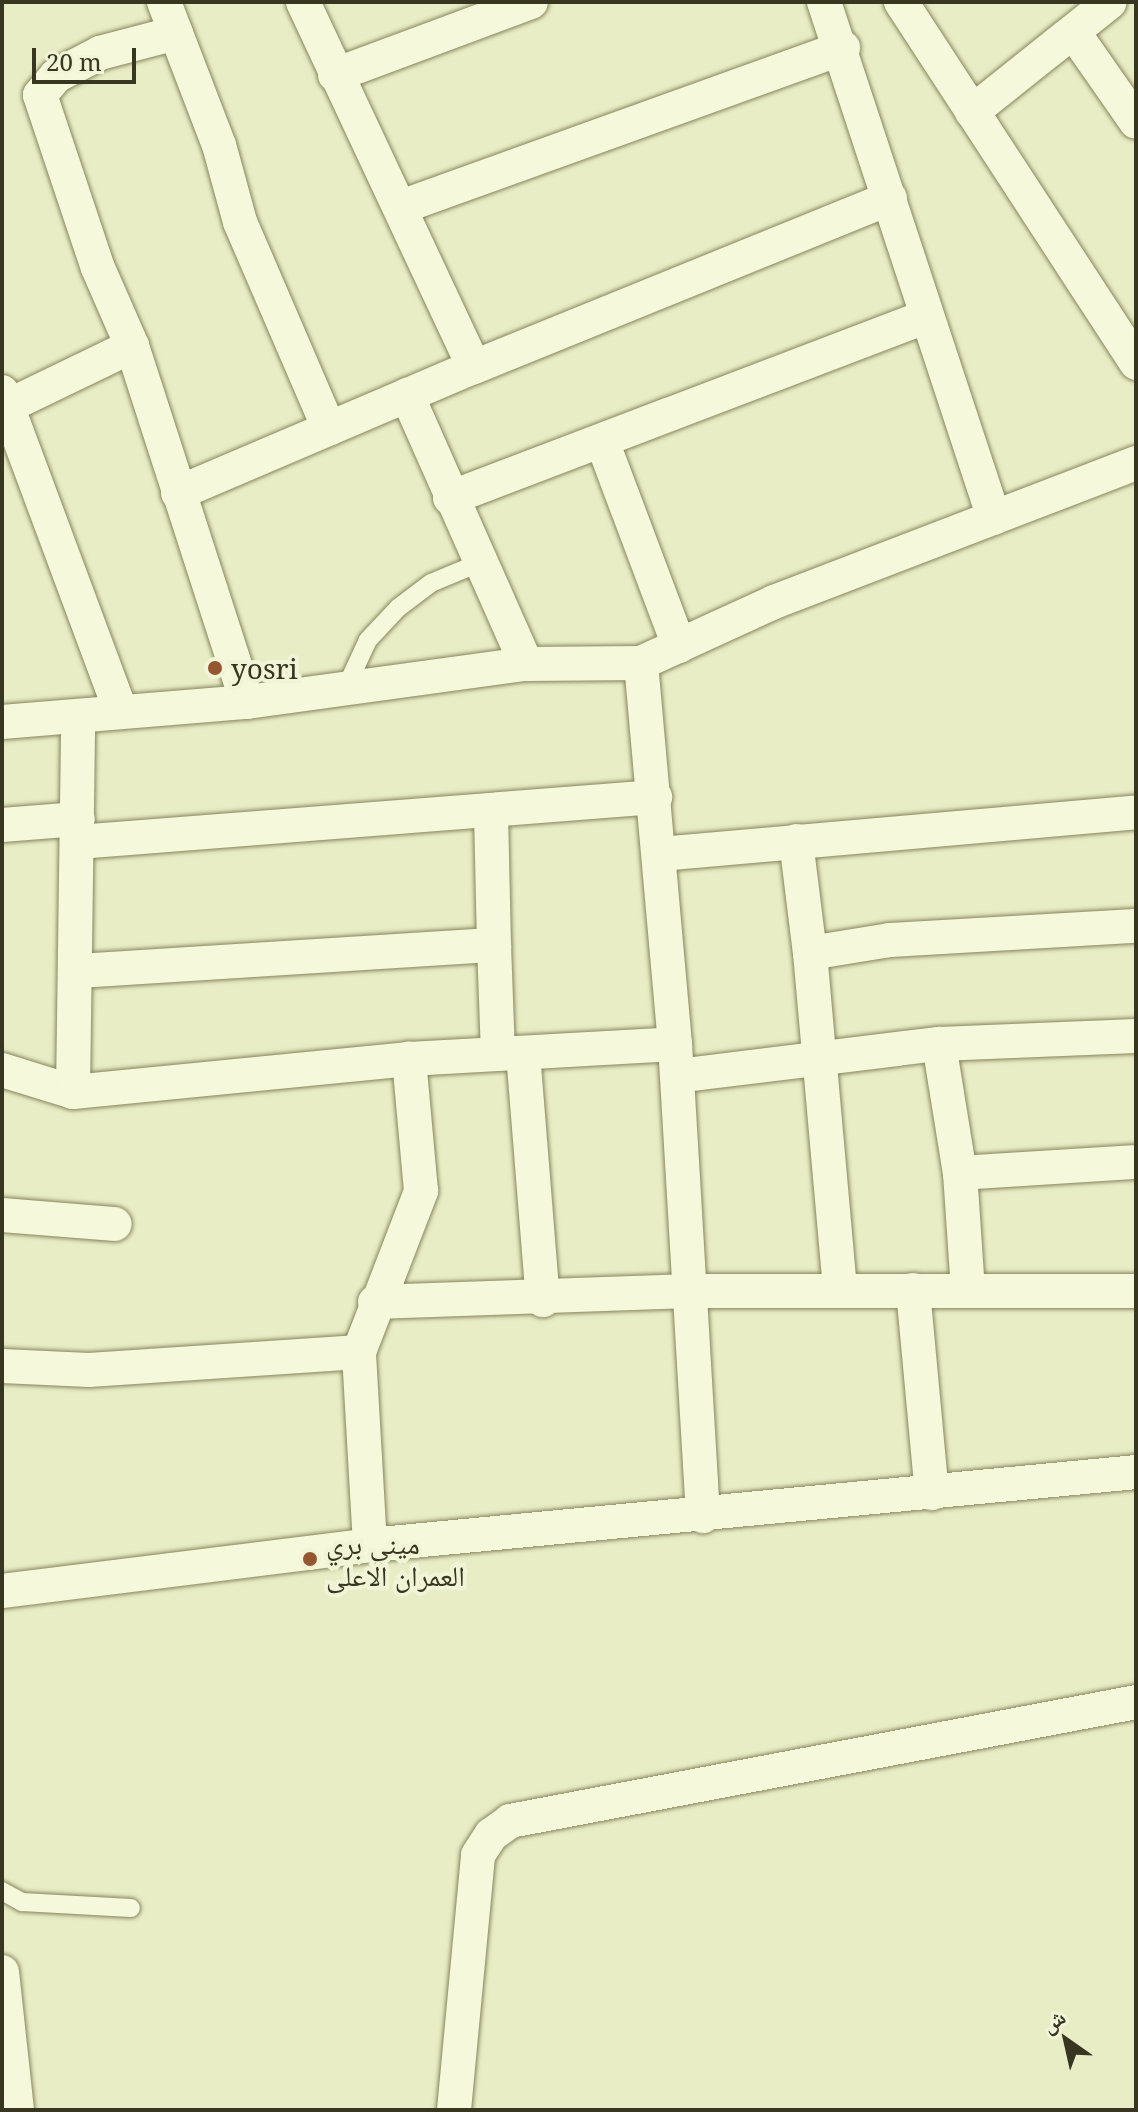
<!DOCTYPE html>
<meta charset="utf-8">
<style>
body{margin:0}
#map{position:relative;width:1138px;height:2112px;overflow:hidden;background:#e9edc6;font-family:"Noto Serif","Noto Naskh Arabic",serif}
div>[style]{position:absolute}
.roads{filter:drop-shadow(0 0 2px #87855d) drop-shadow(0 0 2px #87855d)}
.lane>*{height:18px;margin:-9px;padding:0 9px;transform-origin:9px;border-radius:9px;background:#f5f8da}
.street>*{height:34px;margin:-17px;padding:0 17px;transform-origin:17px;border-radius:17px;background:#f5f8da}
.dots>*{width:22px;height:22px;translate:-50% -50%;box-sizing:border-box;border:4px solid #f1f4d6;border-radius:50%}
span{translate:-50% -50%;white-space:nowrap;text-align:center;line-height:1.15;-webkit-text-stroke:8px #f1f4d6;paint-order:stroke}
.poi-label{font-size:28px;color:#383520}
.left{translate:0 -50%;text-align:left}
.frame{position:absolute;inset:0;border:4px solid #383520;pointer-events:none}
.north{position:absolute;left:1026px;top:2000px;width:80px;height:80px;-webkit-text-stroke:6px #f1f4d6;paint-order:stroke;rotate:326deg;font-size:22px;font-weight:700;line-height:32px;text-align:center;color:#383520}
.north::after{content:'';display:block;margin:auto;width:28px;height:36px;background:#383520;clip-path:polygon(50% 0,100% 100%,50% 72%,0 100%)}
.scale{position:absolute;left:32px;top:48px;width:104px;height:36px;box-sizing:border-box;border:4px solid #383520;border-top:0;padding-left:10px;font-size:24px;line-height:28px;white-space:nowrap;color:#383520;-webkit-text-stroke:6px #f1f4d6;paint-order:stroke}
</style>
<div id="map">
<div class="roads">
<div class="lane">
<i style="left:348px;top:683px;width:47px;rotate:-65.1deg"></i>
<i style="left:368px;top:640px;width:44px;rotate:-46.8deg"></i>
<i style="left:398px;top:608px;width:41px;rotate:-37.1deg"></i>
<i style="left:431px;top:583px;width:52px;rotate:-22.6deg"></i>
<i style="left:2px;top:1891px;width:23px;rotate:29deg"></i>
<i style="left:22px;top:1902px;width:109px;rotate:3.2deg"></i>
</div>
<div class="street">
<i style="left:164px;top:2px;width:153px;rotate:69deg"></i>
<i style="left:219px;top:145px;width:80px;rotate:74.7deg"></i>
<i style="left:240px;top:222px;width:225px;rotate:66.7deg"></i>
<i style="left:303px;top:2px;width:403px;rotate:64.9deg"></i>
<i style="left:474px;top:367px;width:449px;rotate:-22.1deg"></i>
<i style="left:824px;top:2px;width:543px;rotate:71.77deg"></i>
<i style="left:901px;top:2px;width:431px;rotate:56.9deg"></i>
<i style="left:176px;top:33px;width:79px;rotate:165.3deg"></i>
<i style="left:100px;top:53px;width:50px;rotate:152.4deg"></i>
<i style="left:56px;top:76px;width:25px;rotate:130deg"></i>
<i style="left:40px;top:95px;width:182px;rotate:71.5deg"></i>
<i style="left:98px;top:268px;width:85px;rotate:66.4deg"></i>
<i style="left:132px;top:346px;width:374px;rotate:72.1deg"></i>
<i style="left:1074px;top:33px;width:108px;rotate:55.1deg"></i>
<i style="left:335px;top:75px;width:209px;rotate:-20.4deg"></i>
<i style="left:972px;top:112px;width:176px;rotate:-38.6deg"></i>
<i style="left:401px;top:207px;width:470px;rotate:-19.8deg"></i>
<i style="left:2px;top:392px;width:341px;rotate:69.6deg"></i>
<i style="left:407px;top:395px;width:294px;rotate:66.1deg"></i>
<i style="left:8px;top:406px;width:138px;rotate:-25.8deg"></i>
<i style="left:602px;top:441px;width:219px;rotate:69.4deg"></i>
<i style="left:178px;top:493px;width:322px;rotate:-23.1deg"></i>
<i style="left:450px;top:498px;width:508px;rotate:-20.86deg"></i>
<i style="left:641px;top:663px;width:383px;rotate:84.9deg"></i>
<i style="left:675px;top:1044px;width:473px;rotate:86.6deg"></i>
<i style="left:2px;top:722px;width:246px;rotate:-4.7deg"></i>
<i style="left:247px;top:702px;width:282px;rotate:-7.8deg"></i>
<i style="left:526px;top:664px;width:115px;rotate:-0.5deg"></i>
<i style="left:641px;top:663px;width:146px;rotate:-24.6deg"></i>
<i style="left:774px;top:602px;width:388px;rotate:-21deg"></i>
<i style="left:2px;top:825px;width:76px;rotate:-4.5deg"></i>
<i style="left:796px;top:841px;width:113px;rotate:82.9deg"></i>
<i style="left:810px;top:953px;width:81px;rotate:-9.2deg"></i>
<i style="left:890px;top:940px;width:246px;rotate:-3.3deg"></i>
<i style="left:78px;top:842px;width:579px;rotate:-4.46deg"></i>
<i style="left:660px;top:854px;width:478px;rotate:-5deg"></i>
<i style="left:494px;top:945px;width:109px;rotate:87.9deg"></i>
<i style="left:810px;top:953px;width:339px;rotate:84.9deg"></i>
<i style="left:79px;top:971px;width:416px;rotate:-3.6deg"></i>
<i style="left:494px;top:945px;width:135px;rotate:-91.3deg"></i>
<i style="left:939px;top:1044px;width:131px;rotate:80.8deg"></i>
<i style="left:960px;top:1173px;width:176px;rotate:-3.6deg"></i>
<i style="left:523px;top:1053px;width:248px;rotate:85.4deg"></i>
<i style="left:2px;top:1070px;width:74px;rotate:17.2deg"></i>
<i style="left:73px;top:1092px;width:338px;rotate:-5.6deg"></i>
<i style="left:409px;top:1059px;width:266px;rotate:-3.2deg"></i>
<i style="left:677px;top:1076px;width:264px;rotate:-7deg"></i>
<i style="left:939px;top:1044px;width:197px;rotate:-2.3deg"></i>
<i style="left:73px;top:1092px;width:376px;rotate:-89.2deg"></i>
<i style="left:960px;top:1173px;width:117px;rotate:86.1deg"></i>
<i style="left:2px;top:1215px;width:113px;rotate:4.6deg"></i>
<i style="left:913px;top:1290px;width:204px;rotate:84.7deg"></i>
<i style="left:375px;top:1302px;width:315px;rotate:-2deg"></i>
<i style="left:690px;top:1291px;width:446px"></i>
<i style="left:2px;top:1366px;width:87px;rotate:2.6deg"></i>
<i style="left:89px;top:1370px;width:271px;rotate:-3.8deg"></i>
<i style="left:370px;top:1545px;width:193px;rotate:-93.3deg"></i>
<i style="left:359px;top:1352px;width:173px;rotate:-68.9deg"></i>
<i style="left:421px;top:1191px;width:133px;rotate:-95.2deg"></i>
<i style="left:2px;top:1591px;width:371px;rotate:-7.1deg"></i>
<i style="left:370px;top:1545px;width:769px;rotate:-5.44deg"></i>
<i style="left:2px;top:1972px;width:139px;rotate:83.8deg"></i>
<i style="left:454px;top:2110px;width:256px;rotate:-84.6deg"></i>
<i style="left:478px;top:1855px;width:24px;rotate:-57deg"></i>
<i style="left:491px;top:1835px;width:24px;rotate:-36deg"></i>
<i style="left:510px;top:1821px;width:637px;rotate:-10.76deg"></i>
</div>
</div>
<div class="dots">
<i style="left:215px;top:668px;background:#94572f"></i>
<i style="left:310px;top:1559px;background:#94572f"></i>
</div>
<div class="poi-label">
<span class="left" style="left:231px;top:668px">yosri</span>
<span class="left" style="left:326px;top:1559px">ميني بري<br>العمران الاعلى</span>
</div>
<div class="frame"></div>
<div class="north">ش</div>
<div class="scale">20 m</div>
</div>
